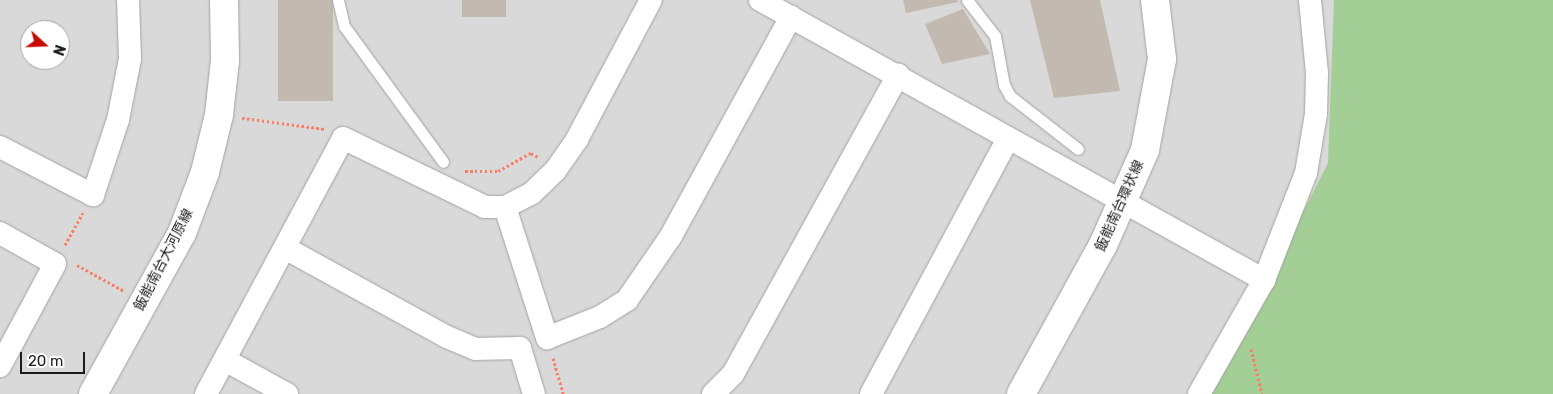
<!DOCTYPE html>
<meta charset="utf-8">
<style>
body{margin:0}
#map{position:relative;width:1553px;height:394px;overflow:hidden;background:#eeeae1;font-family:Rubik,"Noto Sans JP",sans-serif}
div>[style]{position:absolute}
.residential>*{inset:0;background:#dad9d9}
.forest>*{inset:0;background:#a3ce95}
.building>*{inset:0;background:#c2bab1;transform-origin:0 0}
.path>*{height:3px;margin-top:-1.5px;transform-origin:0;background:repeating-linear-gradient(90deg,#fc7c64 0 2.5px,transparent 0 5px)}
.roads{filter:drop-shadow(0 0 1px #a3a3a3) drop-shadow(0 0 1px #a3a3a3)}
.service>*{height:11px;margin:-5.5px;padding:0 5.5px;transform-origin:5.5px;border-radius:5.5px;background:#fff}
.minor>*{height:22px;margin:-11px;padding:0 11px;transform-origin:11px;border-radius:11px;background:#fff}
.tertiary>*{height:28px;margin:-14px;padding:0 14px;transform-origin:14px;border-radius:14px;background:#fff}
span{translate:-50% -50%;white-space:nowrap;text-align:center;line-height:1.15;-webkit-text-stroke:4px #fff;paint-order:stroke}
.street-label{font-size:14px;color:#1c1c1c}
.north{position:absolute;left:20px;top:20px;width:50px;height:50px;box-sizing:border-box;background:#fff;border:1px solid #a4a4a4;border-radius:50%;rotate:110deg;font-size:14px;font-weight:700;line-height:20px;text-align:center;color:#1c1c1c}
.north::after{content:'';display:block;margin:auto;width:18px;height:22px;background:#c80b00;clip-path:polygon(50% 0,100% 100%,50% 72%,0 100%)}
.scale{position:absolute;left:20px;top:352px;width:65px;height:22px;box-sizing:border-box;border:2px solid #1c1c1c;border-top:0;padding-left:6px;font-size:15px;line-height:18px;white-space:nowrap;color:#1c1c1c;-webkit-text-stroke:4px #fff;paint-order:stroke}
</style>
<div id="map">
<div class="residential">
<i style="clip-path:polygon(evenodd,0 0,1387px 0,1404px 119px,1222px 394px,0 394px,0 0,30px 30px,60px 30px,60px 60px,30px 60px,30px 30px)"></i>
</div>
<div class="forest">
<i style="clip-path:polygon(1334px 0,1553px 0,1553px 394px,1211px 394px,1328px 163px)"></i>
</div>
<div class="building">
<i style="left:278px;top:0;width:55px;height:101px"></i>
<i style="left:462px;top:0;width:44px;height:17px"></i>
<i style="clip-path:polygon(903px 0,958px 0,958px 2px,906px 13px)"></i>
<i style="clip-path:polygon(1030px 0,1100px 0,1120px 91px,1054px 98px)"></i>
<i style="clip-path:polygon(963px 9px,990px 54px,942px 64px,925px 24px)"></i>
</div>
<div class="path">
<i style="left:242px;top:118px;width:84px;rotate:7.5deg"></i>
<i style="left:465px;top:171px;width:33px"></i>
<i style="left:498px;top:171px;width:38px;rotate:-29deg"></i>
<i style="left:531px;top:153px;width:8px;rotate:30deg"></i>
<i style="left:65px;top:245px;width:37px;rotate:-61deg"></i>
<i style="left:77px;top:265px;width:54px;rotate:29deg"></i>
<i style="left:1251px;top:349px;width:46px;rotate:76.3deg"></i>
<i style="left:553px;top:358px;width:37px;rotate:74deg"></i>
</div>
<div class="roads">
<div class="service">
<i style="left:338px;top:0;width:27px;rotate:77deg"></i>
<i style="left:344px;top:26px;width:168px;rotate:53.9deg"></i>
<i style="left:967px;top:0;width:46px;rotate:52.1deg"></i>
<i style="left:995px;top:36px;width:50px;rotate:79.6deg"></i>
<i style="left:1004px;top:85px;width:13px;rotate:61deg"></i>
<i style="left:1010px;top:96px;width:86px;rotate:37.9deg"></i>
</div>
<div class="minor">
<i style="left:760px;top:0;width:577px;rotate:29.05deg"></i>
<i style="left:0;top:147px;width:105px;rotate:27.3deg"></i>
<i style="left:93px;top:195px;width:79px;rotate:-71.6deg"></i>
<i style="left:118px;top:120px;width:62px;rotate:-78.9deg"></i>
<i style="left:130px;top:59px;width:59px;rotate:-91.9deg"></i>
<i style="left:505px;top:207px;width:30px;rotate:-27deg"></i>
<i style="left:532px;top:193px;width:32px;rotate:-44deg"></i>
<i style="left:555px;top:171px;width:39px;rotate:-55deg"></i>
<i style="left:577px;top:139px;width:157px;rotate:-62deg"></i>
<i style="left:0;top:233px;width:63px;rotate:29.4deg"></i>
<i style="left:55px;top:264px;width:116px;rotate:118.3deg"></i>
<i style="left:285px;top:248px;width:185px;rotate:28.8deg"></i>
<i style="left:447px;top:337px;width:30px;rotate:23deg"></i>
<i style="left:475px;top:349px;width:45px;rotate:-1.3deg"></i>
<i style="left:520px;top:348px;width:48px;rotate:73.1deg"></i>
<i style="left:225px;top:360px;width:71px;rotate:28.7deg"></i>
<i style="left:206px;top:394px;width:290px;rotate:-61.8deg"></i>
<i style="left:343px;top:138px;width:158px;rotate:25.9deg"></i>
<i style="left:485px;top:207px;width:20px"></i>
<i style="left:505px;top:207px;width:138px;rotate:72.2deg"></i>
<i style="left:547px;top:338px;width:57px;rotate:-21.6deg"></i>
<i style="left:600px;top:317px;width:32px;rotate:-32deg"></i>
<i style="left:627px;top:300px;width:78px;rotate:-55.5deg"></i>
<i style="left:671px;top:236px;width:250px;rotate:-61.3deg"></i>
<i style="left:713px;top:394px;width:28px;rotate:-45deg"></i>
<i style="left:733px;top:374px;width:342px;rotate:-61.1deg"></i>
<i style="left:871px;top:394px;width:288px;rotate:-61.8deg"></i>
<i style="left:1199px;top:394px;width:131px;rotate:-60.3deg"></i>
<i style="left:1264px;top:280px;width:115px;rotate:-68.6deg"></i>
<i style="left:1306px;top:173px;width:60px;rotate:-80.4deg"></i>
<i style="left:1316px;top:114px;width:41px;rotate:-88.6deg"></i>
<i style="left:1317px;top:73px;width:73px;rotate:-95.5deg"></i>
</div>
<div class="tertiary">
<i style="left:93px;top:394px;width:184px;rotate:-61.1deg"></i>
<i style="left:182px;top:233px;width:65px;rotate:-69.3deg"></i>
<i style="left:205px;top:172px;width:59px;rotate:-76.2deg"></i>
<i style="left:219px;top:115px;width:54px;rotate:-83.7deg"></i>
<i style="left:225px;top:61px;width:61px;rotate:-90.9deg"></i>
<i style="left:1021px;top:394px;width:170px;rotate:-61.2deg"></i>
<i style="left:1103px;top:245px;width:104px;rotate:-66.1deg"></i>
<i style="left:1145px;top:150px;width:93px;rotate:-79.4deg"></i>
<i style="left:1162px;top:59px;width:59px;rotate:-96.8deg"></i>
</div>
</div>
<div class="street-label">
<span style="left:1120px;top:206px;rotate:-66deg">飯能南台環状線</span>
<span style="left:164px;top:260px;rotate:-63deg">飯能南台大河原線</span>
</div>
<div class="north">N</div>
<div class="scale">20 m</div>
</div>
